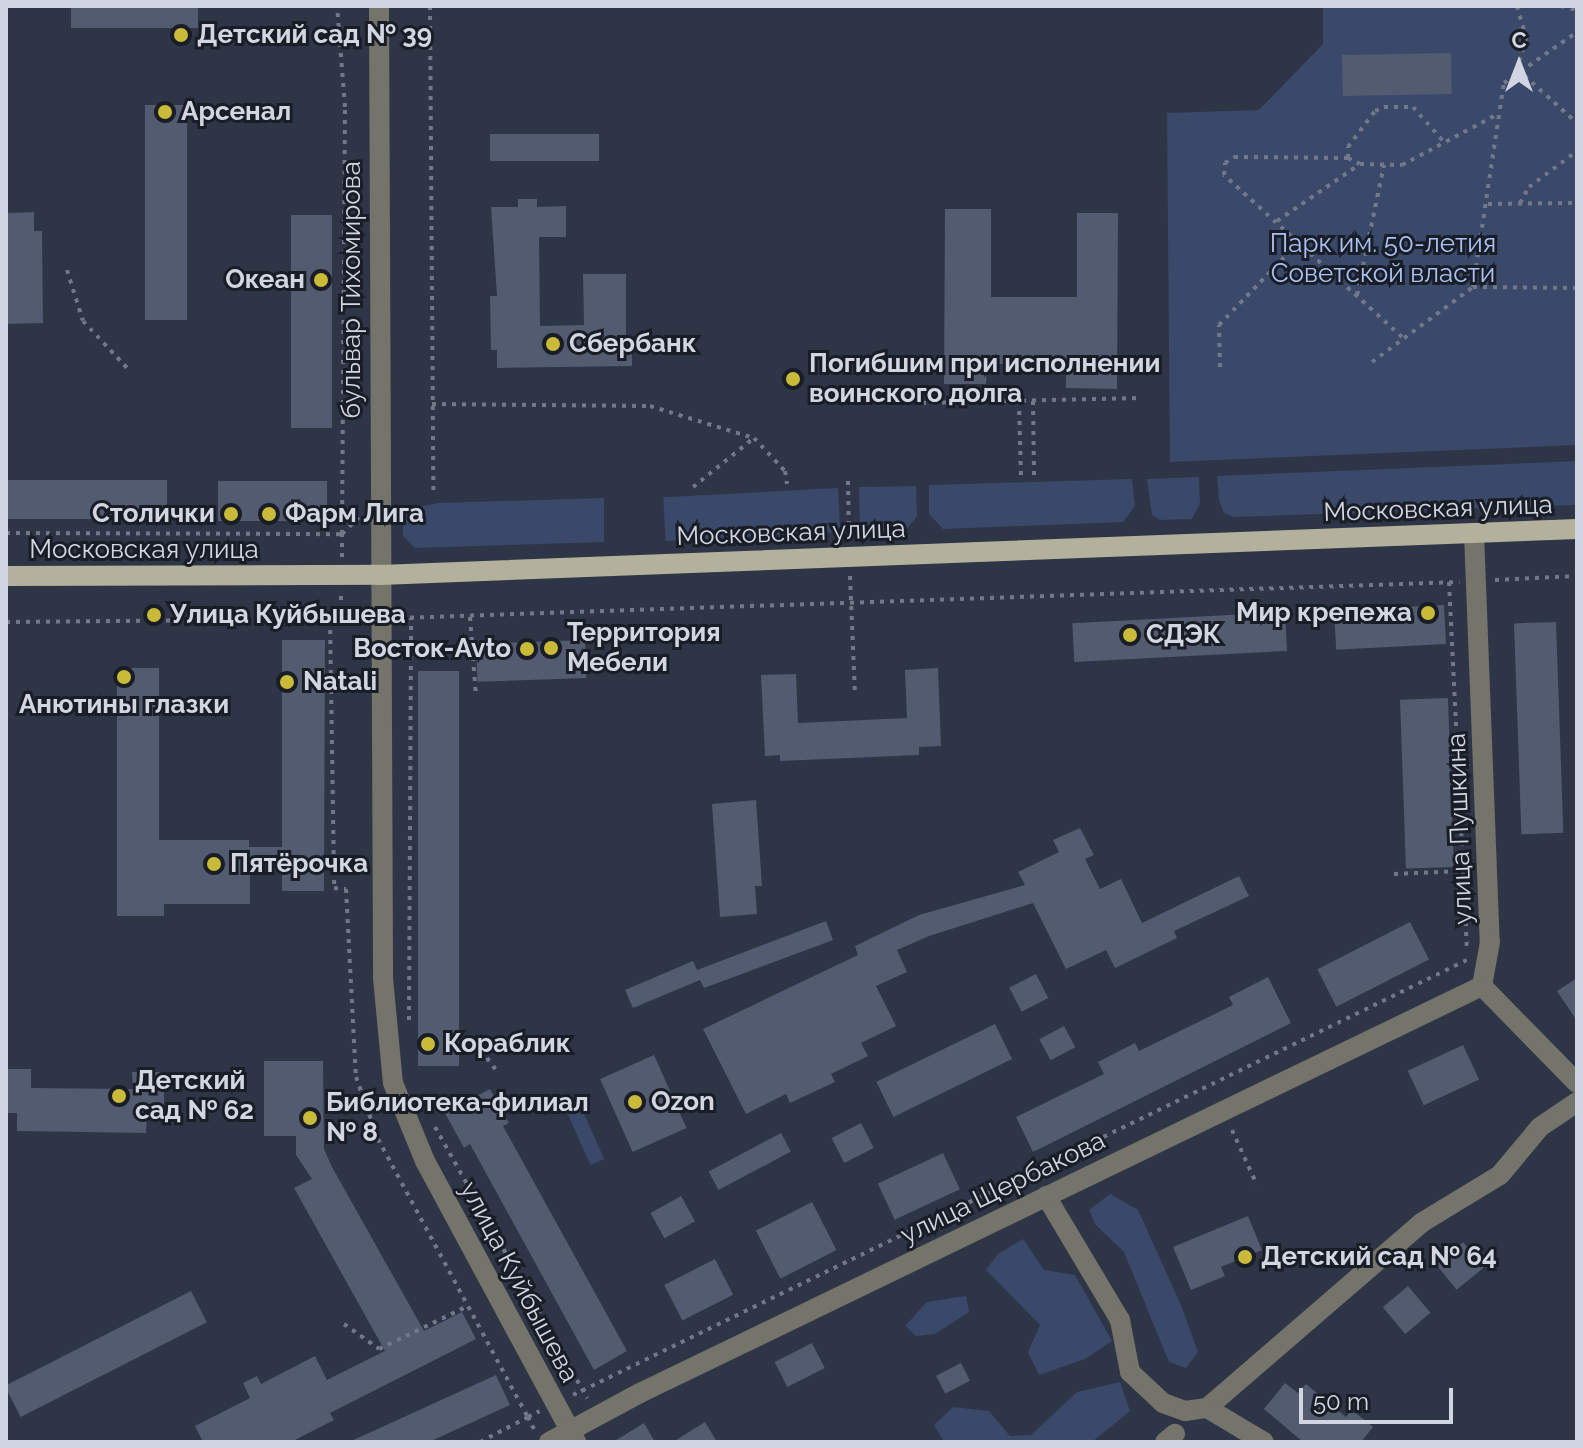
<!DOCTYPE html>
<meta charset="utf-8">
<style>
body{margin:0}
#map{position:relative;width:1583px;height:1448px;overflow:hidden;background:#2d3547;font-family:Raleway,sans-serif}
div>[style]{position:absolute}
.green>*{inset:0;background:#3a486a;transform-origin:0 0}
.building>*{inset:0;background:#525b6f;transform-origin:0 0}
.path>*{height:4px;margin-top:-2px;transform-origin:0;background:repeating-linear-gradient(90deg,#727888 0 4px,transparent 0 10px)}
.minor>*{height:20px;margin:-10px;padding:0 10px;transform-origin:10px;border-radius:10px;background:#75746a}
.major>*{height:20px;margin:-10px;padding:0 10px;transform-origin:10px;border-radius:10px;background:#b3b19c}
.dots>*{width:22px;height:22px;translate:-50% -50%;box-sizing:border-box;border:4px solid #191d25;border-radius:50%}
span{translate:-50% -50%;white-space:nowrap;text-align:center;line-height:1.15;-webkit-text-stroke:6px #191d25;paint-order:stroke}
.poi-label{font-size:26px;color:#d1d6e2;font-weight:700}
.left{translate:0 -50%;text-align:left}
.right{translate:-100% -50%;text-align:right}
.park-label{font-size:26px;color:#abc1f5}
.street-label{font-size:26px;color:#d1d6e2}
.frame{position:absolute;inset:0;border:8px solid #d1d6e2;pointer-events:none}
.north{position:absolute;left:1479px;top:24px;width:80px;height:80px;-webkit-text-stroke:6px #191d25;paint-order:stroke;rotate:0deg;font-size:22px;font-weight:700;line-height:32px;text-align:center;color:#d1d6e2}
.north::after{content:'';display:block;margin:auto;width:28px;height:36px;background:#d1d6e2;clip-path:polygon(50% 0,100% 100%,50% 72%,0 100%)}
.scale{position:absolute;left:1299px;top:1388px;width:154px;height:36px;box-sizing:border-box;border:4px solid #d1d6e2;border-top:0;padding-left:10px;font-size:24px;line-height:28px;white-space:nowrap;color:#d1d6e2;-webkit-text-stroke:6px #191d25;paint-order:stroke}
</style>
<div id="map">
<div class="green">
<i style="clip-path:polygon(1323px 6px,1577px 6px,1577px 445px,1170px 462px,1167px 113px,1259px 110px,1323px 44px)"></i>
<i style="clip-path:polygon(1577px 461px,1577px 505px,1233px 517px,1224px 513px,1219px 500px,1217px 476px)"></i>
<i style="clip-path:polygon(1199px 477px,1200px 504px,1192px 519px,1160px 520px,1152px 515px,1147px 479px)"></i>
<i style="clip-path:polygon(1132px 479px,1135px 506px,1123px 522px,943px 529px,929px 514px,929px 485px)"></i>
<i style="clip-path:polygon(916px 486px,917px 516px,906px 530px,860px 533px,859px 487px)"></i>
<i style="left:838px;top:488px;width:44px;height:175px;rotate:87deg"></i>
<i style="clip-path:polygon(604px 498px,604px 542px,415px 548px,403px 536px,403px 519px,411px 509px,438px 503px)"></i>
<i style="left:581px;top:1107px;width:57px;height:15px;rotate:66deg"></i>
<i style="clip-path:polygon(1110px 1194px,1138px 1210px,1181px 1305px,1198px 1352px,1186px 1368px,1169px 1362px,1124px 1252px,1095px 1224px,1089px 1210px)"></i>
<i style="clip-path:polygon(1023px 1239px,1044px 1270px,1075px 1275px,1112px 1341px,1085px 1359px,1039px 1375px,1028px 1352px,1040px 1325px,986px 1270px,998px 1254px)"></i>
<i style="clip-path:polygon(966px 1296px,969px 1312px,935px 1334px,916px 1336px,905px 1326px,927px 1302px)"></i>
<i style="clip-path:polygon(1120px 1382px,1130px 1411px,1092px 1442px,944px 1442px,934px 1425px,953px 1407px,989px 1411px,1010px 1436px,1031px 1435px,1077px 1392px)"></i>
</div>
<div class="building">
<i style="left:71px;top:6px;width:127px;height:22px"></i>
<i style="left:1451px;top:53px;width:41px;height:109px;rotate:89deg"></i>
<i style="left:145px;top:105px;width:42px;height:215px"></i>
<i style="left:490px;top:134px;width:109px;height:27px"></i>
<i style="clip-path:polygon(518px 199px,537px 199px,537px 207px,566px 206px,566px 237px,539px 237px,540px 326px,584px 325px,583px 274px,626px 274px,626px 348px,632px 348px,632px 366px,497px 368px,497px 350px,491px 350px,490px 296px,497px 296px,491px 207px,518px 207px)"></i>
<i style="clip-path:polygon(945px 209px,991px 209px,991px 297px,1077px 297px,1077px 213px,1118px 213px,1117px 389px,1066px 388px,1066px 364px,987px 364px,986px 384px,944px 384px)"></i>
<i style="clip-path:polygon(34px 212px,34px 231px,42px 231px,43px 323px,6px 324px,6px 213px)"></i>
<i style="left:291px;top:215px;width:41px;height:213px"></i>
<i style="left:6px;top:480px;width:161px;height:39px"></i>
<i style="left:218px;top:481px;width:109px;height:40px"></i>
<i style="left:1444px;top:605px;width:39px;height:110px;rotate:87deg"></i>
<i style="left:1285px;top:612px;width:39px;height:213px;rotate:87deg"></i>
<i style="left:1556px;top:622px;width:211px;height:42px;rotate:88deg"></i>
<i style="clip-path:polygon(282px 640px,325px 640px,324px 891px,282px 891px,282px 870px,250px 870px,250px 904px,164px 904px,164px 916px,117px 916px,117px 668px,159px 668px,159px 840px,249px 840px,249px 847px,282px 847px)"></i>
<i style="left:585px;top:640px;width:38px;height:109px;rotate:88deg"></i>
<i style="clip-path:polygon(938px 668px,941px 746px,919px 747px,919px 755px,780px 761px,780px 755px,765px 756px,761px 675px,796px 674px,798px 723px,907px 718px,905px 670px)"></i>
<i style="left:459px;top:671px;width:395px;height:41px;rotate:90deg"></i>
<i style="left:1448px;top:698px;width:169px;height:48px;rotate:88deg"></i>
<i style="clip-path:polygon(756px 800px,762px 886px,755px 886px,757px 914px,720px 917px,712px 804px)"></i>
<i style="clip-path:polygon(1080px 828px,1094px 855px,1085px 859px,1100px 889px,1121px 879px,1142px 923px,1239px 876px,1249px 896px,1174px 931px,1177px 938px,1115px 968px,1106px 950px,1066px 969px,1033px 903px,929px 936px,897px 950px,907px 972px,876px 986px,896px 1026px,861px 1043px,868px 1056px,831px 1074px,835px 1082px,790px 1103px,786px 1094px,746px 1114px,703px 1029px,858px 955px,855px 946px,919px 915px,1025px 885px,1018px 872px,1059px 852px,1053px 840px)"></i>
<i style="clip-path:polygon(826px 921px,833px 940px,704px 988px,700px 980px,633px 1008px,625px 990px,693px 961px,697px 970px)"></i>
<i style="left:1410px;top:922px;width:42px;height:104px;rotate:63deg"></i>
<i style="left:1036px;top:974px;width:27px;height:30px;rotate:63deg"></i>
<i style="clip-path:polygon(1268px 977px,1291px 1023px,1033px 1152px,1016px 1117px,1104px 1074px,1098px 1062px,1135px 1043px,1139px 1051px,1233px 1005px,1229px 997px)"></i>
<i style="clip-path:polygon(1577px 978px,1577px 1021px,1557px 991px)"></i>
<i style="left:995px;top:1024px;width:39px;height:132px;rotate:64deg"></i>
<i style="left:1064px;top:1026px;width:24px;height:28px;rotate:62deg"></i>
<i style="left:1463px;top:1045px;width:38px;height:61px;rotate:65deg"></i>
<i style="left:654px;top:1055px;width:80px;height:59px;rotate:66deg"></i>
<i style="clip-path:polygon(264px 1061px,323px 1061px,324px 1149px,332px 1167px,424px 1331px,462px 1312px,476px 1339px,330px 1413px,334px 1420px,291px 1442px,203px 1442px,195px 1426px,250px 1398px,243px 1383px,257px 1376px,261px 1384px,315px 1356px,327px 1380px,385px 1351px,294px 1188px,312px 1179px,296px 1155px,296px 1136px,264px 1136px)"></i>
<i style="clip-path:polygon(6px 1069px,31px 1069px,31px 1088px,133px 1089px,132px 1072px,164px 1072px,164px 1115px,147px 1114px,146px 1133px,17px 1131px,17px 1113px,6px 1113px)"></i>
<i style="clip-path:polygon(490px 1089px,509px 1123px,503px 1126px,627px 1351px,594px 1370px,470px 1144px,464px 1148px,445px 1113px)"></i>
<i style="left:861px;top:1123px;width:28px;height:33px;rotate:63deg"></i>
<i style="left:781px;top:1133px;width:21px;height:82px;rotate:62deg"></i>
<i style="left:943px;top:1153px;width:40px;height:72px;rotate:65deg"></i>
<i style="left:681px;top:1196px;width:29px;height:35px;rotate:61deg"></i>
<i style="left:812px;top:1202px;width:54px;height:63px;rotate:63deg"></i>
<i style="clip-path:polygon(1248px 1216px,1262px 1250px,1221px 1267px,1225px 1276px,1191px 1290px,1173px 1247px)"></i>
<i style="left:1463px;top:1242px;width:33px;height:35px;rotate:51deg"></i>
<i style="left:715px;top:1259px;width:40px;height:57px;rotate:63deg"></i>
<i style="left:1408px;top:1286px;width:35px;height:33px;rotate:50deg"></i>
<i style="left:191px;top:1291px;width:35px;height:209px;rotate:63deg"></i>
<i style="left:812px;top:1343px;width:28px;height:42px;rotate:63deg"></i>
<i style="left:961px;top:1363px;width:20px;height:28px;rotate:63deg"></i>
<i style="clip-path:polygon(496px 1375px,510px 1405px,429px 1442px,349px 1442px)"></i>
<i style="clip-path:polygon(1285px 1383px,1298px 1393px,1306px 1384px,1346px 1417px,1352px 1410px,1373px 1427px,1361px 1442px,1303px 1442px,1264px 1409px)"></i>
<i style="clip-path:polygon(705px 1422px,717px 1442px,673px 1442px)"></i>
<i style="clip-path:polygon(644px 1423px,655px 1442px,613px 1442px)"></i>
</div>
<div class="path">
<i style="left:430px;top:6px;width:489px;rotate:89.6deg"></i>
<i style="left:1517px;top:6px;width:33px;rotate:74deg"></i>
<i style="left:1526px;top:38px;width:32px;rotate:106deg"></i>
<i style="left:1517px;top:69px;width:81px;rotate:42deg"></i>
<i style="left:1561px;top:6px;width:16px;rotate:14deg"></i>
<i style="left:1348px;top:158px;width:11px;rotate:-90deg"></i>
<i style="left:1348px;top:147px;width:45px;rotate:-53.1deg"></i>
<i style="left:1375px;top:111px;width:10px;rotate:-24deg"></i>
<i style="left:1384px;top:107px;width:29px"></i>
<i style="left:1413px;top:107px;width:47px;rotate:48.5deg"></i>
<i style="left:1520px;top:203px;width:18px;rotate:-61deg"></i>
<i style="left:1529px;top:187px;width:60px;rotate:-36.9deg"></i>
<i style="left:1488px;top:204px;width:89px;rotate:-0.6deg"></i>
<i style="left:1277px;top:221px;width:101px;rotate:-34.5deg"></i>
<i style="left:67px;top:270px;width:53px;rotate:72.6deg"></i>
<i style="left:83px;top:321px;width:69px;rotate:46.8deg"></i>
<i style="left:1473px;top:287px;width:206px;rotate:-81.4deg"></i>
<i style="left:1504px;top:83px;width:89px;rotate:-34.9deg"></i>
<i style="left:1357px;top:295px;width:133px;rotate:-78.3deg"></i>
<i style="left:1402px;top:337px;width:241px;rotate:-137.7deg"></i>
<i style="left:1224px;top:175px;width:12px;rotate:-85deg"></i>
<i style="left:1225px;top:163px;width:11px;rotate:-34deg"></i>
<i style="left:1234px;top:157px;width:114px;rotate:0.5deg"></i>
<i style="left:1348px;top:158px;width:13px;rotate:27deg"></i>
<i style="left:1360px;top:164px;width:42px;rotate:1.4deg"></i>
<i style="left:1402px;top:165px;width:106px;rotate:-28deg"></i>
<i style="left:1372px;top:362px;width:126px;rotate:-36.6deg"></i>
<i style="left:1473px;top:287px;width:104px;rotate:0.6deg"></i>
<i style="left:1220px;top:367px;width:42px;rotate:-91.4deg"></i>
<i style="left:1219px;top:325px;width:115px;rotate:-46.1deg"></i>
<i style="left:1019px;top:401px;width:74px;rotate:88.5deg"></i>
<i style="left:1033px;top:401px;width:74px;rotate:89.2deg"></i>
<i style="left:922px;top:403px;width:219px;rotate:-1.3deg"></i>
<i style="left:432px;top:404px;width:218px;rotate:0.5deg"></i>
<i style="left:650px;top:406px;width:109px;rotate:17.1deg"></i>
<i style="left:754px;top:438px;width:45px;rotate:46.8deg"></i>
<i style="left:785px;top:471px;width:13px;rotate:81deg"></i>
<i style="left:848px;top:481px;width:58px;rotate:89deg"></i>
<i style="left:693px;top:487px;width:78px;rotate:-38.8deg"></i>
<i style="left:6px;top:533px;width:336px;rotate:0.2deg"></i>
<i style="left:342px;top:534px;width:427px;rotate:-89.6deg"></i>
<i style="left:345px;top:107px;width:101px;rotate:-94.5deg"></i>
<i style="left:342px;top:557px;width:23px;rotate:-90deg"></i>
<i style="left:342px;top:534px;width:28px;rotate:-45deg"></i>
<i style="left:850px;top:576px;width:120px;rotate:87.6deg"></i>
<i style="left:1495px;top:580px;width:82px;rotate:-2.8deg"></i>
<i style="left:1449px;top:582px;width:369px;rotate:87.2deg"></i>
<i style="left:470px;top:617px;width:79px;rotate:85.7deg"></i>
<i style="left:400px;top:618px;width:1060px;rotate:-1.95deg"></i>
<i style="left:330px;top:620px;width:268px;rotate:89.1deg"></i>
<i style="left:334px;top:888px;width:12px;rotate:5deg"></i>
<i style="left:346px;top:889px;width:188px;rotate:87deg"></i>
<i style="left:356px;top:1077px;width:66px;rotate:70.5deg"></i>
<i style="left:378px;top:1139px;width:316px;rotate:61.7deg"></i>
<i style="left:528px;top:1417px;width:54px;rotate:152.5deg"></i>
<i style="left:341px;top:620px;width:26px;rotate:-90deg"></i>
<i style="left:6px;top:622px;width:357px;rotate:-0.5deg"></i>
<i style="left:1394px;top:874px;width:69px;rotate:-2.5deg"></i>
<i style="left:409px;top:1020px;width:402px;rotate:-89.7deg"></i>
<i style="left:481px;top:1050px;width:26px;rotate:53deg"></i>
<i style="left:435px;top:1127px;width:311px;rotate:60.7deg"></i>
<i style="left:1232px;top:1130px;width:60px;rotate:65.6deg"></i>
<i style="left:344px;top:1324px;width:43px;rotate:35.5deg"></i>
<i style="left:379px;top:1349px;width:99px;rotate:-25.8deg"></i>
<i style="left:573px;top:1395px;width:994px;rotate:-25.95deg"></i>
<i style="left:534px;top:1429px;width:13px;rotate:-117deg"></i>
<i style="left:528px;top:1417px;width:13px;rotate:-27deg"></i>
</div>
<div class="minor">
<i style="left:379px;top:6px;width:972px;rotate:89.76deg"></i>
<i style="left:383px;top:978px;width:105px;rotate:84.6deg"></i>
<i style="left:393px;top:1083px;width:84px;rotate:67.7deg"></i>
<i style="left:425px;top:1161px;width:319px;rotate:61.7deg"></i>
<i style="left:1474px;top:533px;width:409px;rotate:87.8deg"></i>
<i style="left:1490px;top:942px;width:45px;rotate:100.3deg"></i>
<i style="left:1482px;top:986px;width:136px;rotate:45.6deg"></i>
<i style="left:1046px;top:1196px;width:144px;rotate:59.2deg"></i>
<i style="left:1120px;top:1320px;width:53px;rotate:79.1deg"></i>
<i style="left:1130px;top:1372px;width:45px;rotate:43.2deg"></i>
<i style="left:1163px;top:1403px;width:23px;rotate:20deg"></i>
<i style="left:1185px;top:1411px;width:22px;rotate:-8deg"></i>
<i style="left:1207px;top:1408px;width:283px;rotate:-40.8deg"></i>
<i style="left:1421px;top:1223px;width:92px;rotate:-31.3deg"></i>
<i style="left:1500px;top:1175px;width:62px;rotate:-50.2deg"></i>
<i style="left:1540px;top:1127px;width:45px;rotate:-34deg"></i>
<i style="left:1207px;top:1408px;width:66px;rotate:30.8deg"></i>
<i style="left:549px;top:1442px;width:103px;rotate:-28.3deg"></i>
<i style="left:640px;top:1393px;width:935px;rotate:-25.8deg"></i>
<i style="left:1165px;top:1442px;width:13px;rotate:-39deg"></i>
</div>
<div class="major">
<i style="left:6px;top:576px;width:374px;rotate:-0.2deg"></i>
<i style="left:380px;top:575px;width:1198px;rotate:-2.2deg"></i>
</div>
<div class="dots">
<i style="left:181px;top:35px;background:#c9ba3a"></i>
<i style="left:165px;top:112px;background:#c9ba3a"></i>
<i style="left:321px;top:280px;background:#c9ba3a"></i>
<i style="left:553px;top:344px;background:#c9ba3a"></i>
<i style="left:793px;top:379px;background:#c9ba3a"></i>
<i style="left:231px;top:514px;background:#c9ba3a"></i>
<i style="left:269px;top:514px;background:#c9ba3a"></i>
<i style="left:1428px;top:613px;background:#c9ba3a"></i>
<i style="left:154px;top:615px;background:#c9ba3a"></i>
<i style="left:1130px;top:635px;background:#c9ba3a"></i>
<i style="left:551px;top:648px;background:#c9ba3a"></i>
<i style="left:527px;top:649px;background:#c9ba3a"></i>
<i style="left:124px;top:677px;background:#c9ba3a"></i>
<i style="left:287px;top:682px;background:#c9ba3a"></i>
<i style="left:214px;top:864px;background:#c9ba3a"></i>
<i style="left:428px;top:1044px;background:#c9ba3a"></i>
<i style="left:119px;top:1096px;background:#c9ba3a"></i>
<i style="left:635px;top:1102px;background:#c9ba3a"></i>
<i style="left:310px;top:1118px;background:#c9ba3a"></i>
<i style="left:1245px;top:1257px;background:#c9ba3a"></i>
</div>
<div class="poi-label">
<span class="left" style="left:197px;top:35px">Детский сад № 39</span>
<span class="left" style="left:181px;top:112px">Арсенал</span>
<span class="right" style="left:305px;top:280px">Океан</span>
<span class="left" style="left:569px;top:344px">Сбербанк</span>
<span class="left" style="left:809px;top:379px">Погибшим при исполнении<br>воинского долга</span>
<span class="right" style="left:215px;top:514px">Столички</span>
<span class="left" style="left:285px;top:514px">Фарм Лига</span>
<span class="right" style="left:1412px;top:613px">Мир крепежа</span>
<span class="left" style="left:170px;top:615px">Улица Куйбышева</span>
<span class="left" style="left:567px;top:648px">Территория<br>Мебели</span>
<span class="left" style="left:1146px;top:635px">СДЭК</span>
<span class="right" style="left:511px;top:649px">Восток-Avto</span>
<span class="left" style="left:303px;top:682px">Natali</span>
<span style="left:124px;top:705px">Анютины глазки</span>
<span class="left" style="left:230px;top:864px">Пятёрочка</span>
<span class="left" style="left:444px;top:1044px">Кораблик</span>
<span class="left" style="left:135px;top:1096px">Детский<br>сад № 62</span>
<span class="left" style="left:651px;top:1102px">Ozon</span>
<span class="left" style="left:326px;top:1118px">Библиотека-филиал<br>№ 8</span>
<span class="left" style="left:1261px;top:1257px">Детский сад № 64</span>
</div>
<div class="park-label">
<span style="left:1383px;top:259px">Парк им. 50-летия<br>Советской власти</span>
</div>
<div class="street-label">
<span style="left:352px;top:290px;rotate:-90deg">бульвар Тихомирова</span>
<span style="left:1438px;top:509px;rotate:-2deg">Московская улица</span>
<span style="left:791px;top:533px;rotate:-2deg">Московская улица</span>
<span style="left:144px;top:550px">Московская улица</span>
<span style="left:1460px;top:829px;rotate:-92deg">улица Пушкина</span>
<span style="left:1003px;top:1188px;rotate:-26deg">улица Щербакова</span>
<span style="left:519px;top:1282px;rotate:62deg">улица Куйбышева</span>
</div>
<div class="frame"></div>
<div class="north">С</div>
<div class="scale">50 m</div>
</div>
